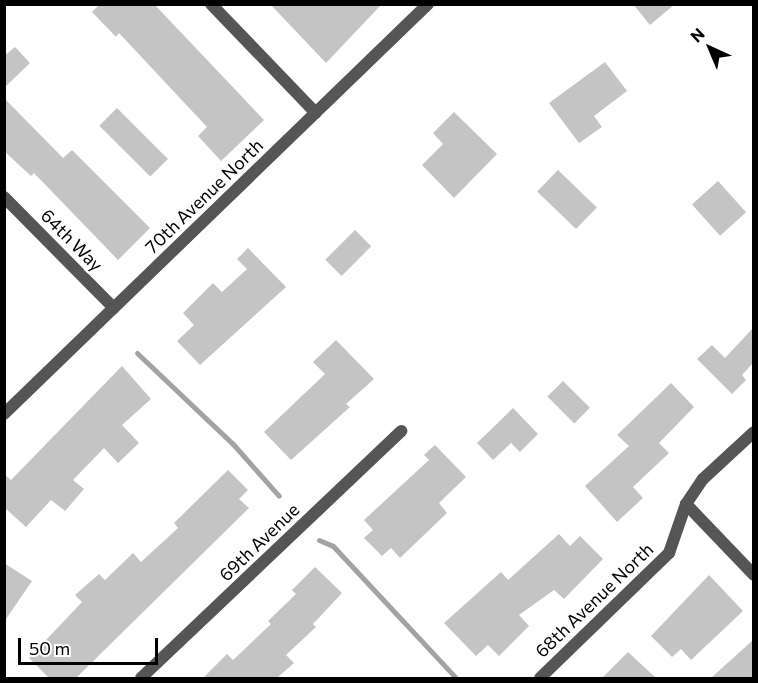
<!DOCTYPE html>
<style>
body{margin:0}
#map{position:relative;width:758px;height:683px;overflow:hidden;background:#fff;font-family:Commissioner,sans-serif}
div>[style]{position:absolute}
.stream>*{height:5px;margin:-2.5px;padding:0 2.5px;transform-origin:2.5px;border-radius:2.5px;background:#a3a3a3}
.building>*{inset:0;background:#c4c4c4;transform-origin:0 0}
.minor>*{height:12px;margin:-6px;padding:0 6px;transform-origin:6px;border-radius:6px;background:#555}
.tertiary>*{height:12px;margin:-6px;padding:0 6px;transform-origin:6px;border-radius:6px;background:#555}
span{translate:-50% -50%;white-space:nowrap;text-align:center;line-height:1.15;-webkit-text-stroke:4.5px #fff;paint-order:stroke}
.street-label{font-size:18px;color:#000}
.frame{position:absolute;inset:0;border:6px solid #000;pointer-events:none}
.north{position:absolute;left:680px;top:18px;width:60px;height:60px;-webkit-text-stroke:4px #fff;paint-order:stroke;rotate:316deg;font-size:16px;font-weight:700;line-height:24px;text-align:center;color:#000}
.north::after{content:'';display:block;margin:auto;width:21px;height:27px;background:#000;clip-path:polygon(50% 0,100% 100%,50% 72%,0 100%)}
.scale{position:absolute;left:18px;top:638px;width:140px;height:27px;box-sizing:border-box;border:3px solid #000;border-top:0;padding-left:8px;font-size:18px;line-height:21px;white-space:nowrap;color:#000;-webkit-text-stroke:4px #fff;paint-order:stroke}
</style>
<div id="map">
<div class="stream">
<i style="left:137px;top:353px;width:132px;rotate:43.5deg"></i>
<i style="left:233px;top:444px;width:69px;rotate:48.5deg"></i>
<i style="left:319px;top:540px;width:15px;rotate:23deg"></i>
<i style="left:333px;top:546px;width:180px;rotate:47deg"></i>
</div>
<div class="building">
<i style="clip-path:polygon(100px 4px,154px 4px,264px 120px,221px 161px,198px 136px,207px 127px,119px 33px,116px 37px,92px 12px)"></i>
<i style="clip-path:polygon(270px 4px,382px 4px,326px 63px)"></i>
<i style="clip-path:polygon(633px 4px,675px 4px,650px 25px)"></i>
<i style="clip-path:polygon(15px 47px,30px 63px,4px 88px,4px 56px)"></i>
<i style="clip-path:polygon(605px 62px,627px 91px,594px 116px,602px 127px,579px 143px,549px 103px)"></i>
<i style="clip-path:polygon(4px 98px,63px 158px,72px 150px,150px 228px,118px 260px,34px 173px,31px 176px,4px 151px)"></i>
<i style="left:117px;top:108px;width:72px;height:25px;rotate:45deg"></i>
<i style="clip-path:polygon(454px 112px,497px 154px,454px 198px,422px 165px,443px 144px,433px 133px)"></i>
<i style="left:558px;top:170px;width:54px;height:30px;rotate:44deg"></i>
<i style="left:718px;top:181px;width:42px;height:35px;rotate:48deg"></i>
<i style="left:355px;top:230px;width:23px;height:42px;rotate:45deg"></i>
<i style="clip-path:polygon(248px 248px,286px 287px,200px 365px,177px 341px,194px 325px,183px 313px,213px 283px,222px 292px,247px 269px,237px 259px)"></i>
<i style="clip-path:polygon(753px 328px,753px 363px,742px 375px,746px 380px,732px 394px,697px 359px,712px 345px,725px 358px)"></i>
<i style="clip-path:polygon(336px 340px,374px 379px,346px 404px,350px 407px,291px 460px,264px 432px,325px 374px,313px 362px)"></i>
<i style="clip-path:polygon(122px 366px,151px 399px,122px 425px,139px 443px,118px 463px,104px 448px,73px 480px,84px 489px,65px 511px,51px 500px,26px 527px,4px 507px,4px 474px,11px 480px)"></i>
<i style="left:563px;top:381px;width:38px;height:22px;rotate:45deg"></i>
<i style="clip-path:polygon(671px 383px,694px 407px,659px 443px,669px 453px,633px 487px,643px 498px,617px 522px,585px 486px,629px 446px,617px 435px)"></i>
<i style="clip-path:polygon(513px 408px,538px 434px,520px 452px,511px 443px,493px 460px,477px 443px)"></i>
<i style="clip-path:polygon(435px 445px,466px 477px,439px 503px,447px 513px,400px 558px,391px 548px,382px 556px,364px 538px,373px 530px,364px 520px,429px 460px,424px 455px)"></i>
<i style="clip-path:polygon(228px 470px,248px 490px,239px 499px,249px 508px,76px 678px,49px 678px,29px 658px,82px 602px,75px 595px,99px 574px,105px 580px,133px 553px,141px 562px,178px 528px,174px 523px)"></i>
<i style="clip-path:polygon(559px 534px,570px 546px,580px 536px,603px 559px,564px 599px,554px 590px,519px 615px,529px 626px,499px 656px,488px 645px,476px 656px,444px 623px,501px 572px,508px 580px)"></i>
<i style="clip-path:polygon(4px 563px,32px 581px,4px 622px)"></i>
<i style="clip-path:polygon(315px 567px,342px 593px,313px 624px,316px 627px,286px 655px,294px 663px,277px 678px,203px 678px,227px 654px,233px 660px,271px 624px,268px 621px,296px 594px,292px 590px)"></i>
<i style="clip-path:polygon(709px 575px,743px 611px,691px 660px,681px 649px,672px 657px,651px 636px)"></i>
<i style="clip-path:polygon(753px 640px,753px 678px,711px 678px)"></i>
<i style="clip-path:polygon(628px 652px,656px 678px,602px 678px)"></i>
</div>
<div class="minor">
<i style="left:211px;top:4px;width:151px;rotate:46.1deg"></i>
<i style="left:4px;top:197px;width:156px;rotate:45.3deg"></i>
<i style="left:686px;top:504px;width:98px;rotate:46.2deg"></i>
<i style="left:141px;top:678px;width:359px;rotate:-43.5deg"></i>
<i style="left:540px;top:678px;width:180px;rotate:-44.1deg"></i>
<i style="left:669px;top:553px;width:52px;rotate:-70.9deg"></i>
<i style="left:686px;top:504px;width:30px;rotate:-56deg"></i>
<i style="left:703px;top:479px;width:69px;rotate:-42.7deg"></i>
</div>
<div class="tertiary">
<i style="left:4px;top:414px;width:590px;rotate:-44.04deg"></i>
</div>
<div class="street-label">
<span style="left:204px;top:196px;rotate:-44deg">70th Avenue North</span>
<span style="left:72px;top:240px;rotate:45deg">64th Way</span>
<span style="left:259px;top:542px;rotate:-44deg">69th Avenue</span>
<span style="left:594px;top:600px;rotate:-44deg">68th Avenue North</span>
</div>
<div class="frame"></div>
<div class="north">N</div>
<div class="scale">50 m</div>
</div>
